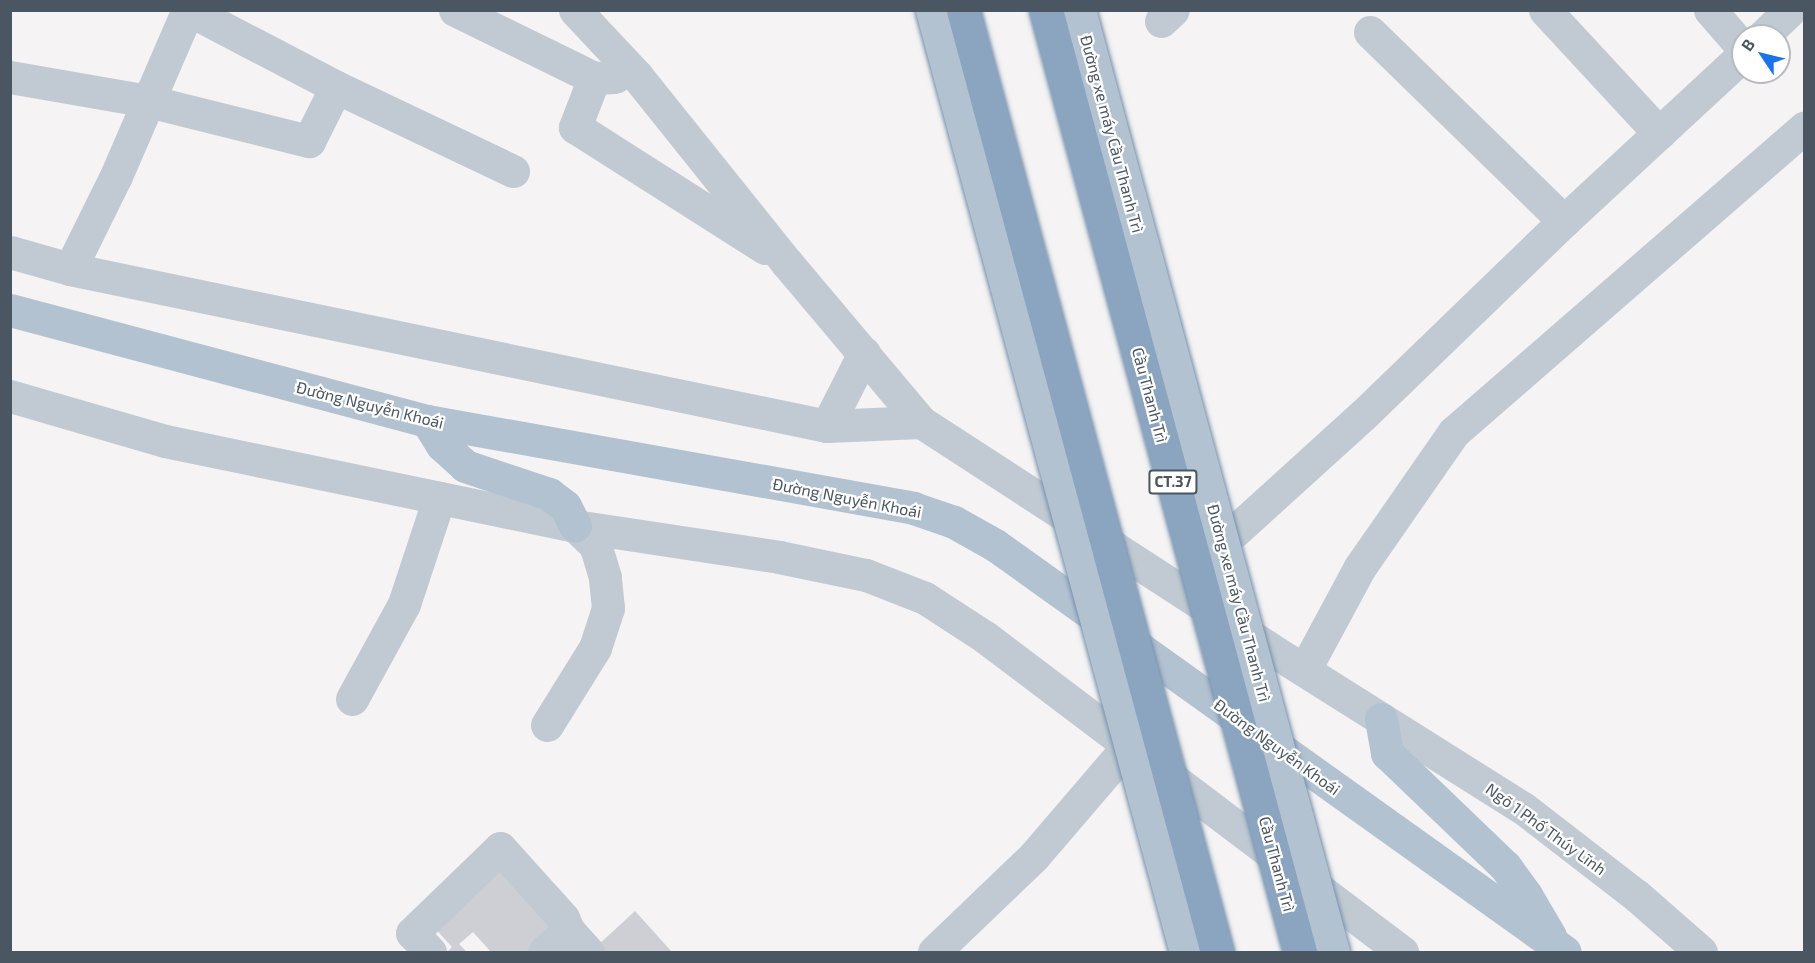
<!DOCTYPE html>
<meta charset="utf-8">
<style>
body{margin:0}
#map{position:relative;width:1815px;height:963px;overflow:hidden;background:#f5f3f3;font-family:"Exo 2",sans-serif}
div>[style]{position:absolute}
.building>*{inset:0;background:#cdcfd5}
.minor>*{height:33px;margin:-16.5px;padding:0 16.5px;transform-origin:16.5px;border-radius:16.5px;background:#c1cad2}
.major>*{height:33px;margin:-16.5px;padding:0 16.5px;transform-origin:16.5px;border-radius:16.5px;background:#b3c2d1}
.bridges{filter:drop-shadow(0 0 2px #7690ad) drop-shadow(0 0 2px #7690ad)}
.major-bridge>*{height:33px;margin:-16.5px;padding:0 16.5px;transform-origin:16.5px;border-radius:16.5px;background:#b3c2d1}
.highway-bridge>*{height:33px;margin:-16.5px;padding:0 16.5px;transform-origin:16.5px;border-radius:16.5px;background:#8ba5c1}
span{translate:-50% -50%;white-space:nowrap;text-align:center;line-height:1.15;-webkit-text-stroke:4.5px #fff;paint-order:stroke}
.shield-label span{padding:2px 4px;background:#fff;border:2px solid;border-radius:4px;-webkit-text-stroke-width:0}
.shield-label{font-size:15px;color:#4a5661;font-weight:700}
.street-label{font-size:16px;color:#4a5661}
.frame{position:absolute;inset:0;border:12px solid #4a5661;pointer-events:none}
.north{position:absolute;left:1731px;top:24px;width:60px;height:60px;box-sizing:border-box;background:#fff;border:2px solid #b7bbc0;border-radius:50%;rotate:305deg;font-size:16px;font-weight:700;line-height:24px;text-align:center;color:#4a5661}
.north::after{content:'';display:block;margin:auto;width:21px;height:27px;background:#1a73e8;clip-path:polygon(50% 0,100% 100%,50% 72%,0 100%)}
</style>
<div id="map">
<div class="building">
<i style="clip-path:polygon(504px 861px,562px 926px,533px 952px,491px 952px,473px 932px,459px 944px,467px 952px,447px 952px,452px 947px,432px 925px)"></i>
<i style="clip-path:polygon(635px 911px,672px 952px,603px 952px,597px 946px)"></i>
</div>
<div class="minor">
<i style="left:189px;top:10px;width:166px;rotate:27.6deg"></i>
<i style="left:336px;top:87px;width:196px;rotate:25.4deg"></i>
<i style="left:455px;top:10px;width:155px;rotate:26.1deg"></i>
<i style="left:594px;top:78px;width:21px;rotate:-3deg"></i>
<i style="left:575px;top:10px;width:91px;rotate:46.8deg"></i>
<i style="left:637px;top:76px;width:240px;rotate:51.3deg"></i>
<i style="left:787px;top:263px;width:208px;rotate:49.9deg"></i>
<i style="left:921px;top:422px;width:413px;rotate:33deg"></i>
<i style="left:1267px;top:647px;width:302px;rotate:32.2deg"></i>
<i style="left:1523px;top:808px;width:144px;rotate:37.7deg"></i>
<i style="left:1637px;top:896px;width:85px;rotate:41.2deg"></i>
<i style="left:1545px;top:10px;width:168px;rotate:47.2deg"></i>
<i style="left:1710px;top:10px;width:50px;rotate:49deg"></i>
<i style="left:1161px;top:21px;width:16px;rotate:-43deg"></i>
<i style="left:1370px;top:32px;width:271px;rotate:44.3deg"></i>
<i style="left:1763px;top:36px;width:37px;rotate:-44deg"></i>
<i style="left:10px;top:77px;width:140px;rotate:9.9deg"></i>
<i style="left:148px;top:101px;width:166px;rotate:14deg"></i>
<i style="left:309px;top:141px;width:60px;rotate:-63.4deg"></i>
<i style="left:594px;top:78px;width:53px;rotate:111.2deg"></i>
<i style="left:575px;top:127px;width:225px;rotate:32.5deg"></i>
<i style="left:10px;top:252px;width:62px;rotate:15.8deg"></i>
<i style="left:70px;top:269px;width:773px;rotate:11.72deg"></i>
<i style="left:827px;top:426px;width:94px;rotate:-2.4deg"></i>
<i style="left:70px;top:269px;width:104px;rotate:-63.7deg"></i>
<i style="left:116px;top:176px;width:181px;rotate:-66.6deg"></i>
<i style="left:10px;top:396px;width:161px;rotate:16.2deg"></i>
<i style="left:165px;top:441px;width:419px;rotate:11.7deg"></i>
<i style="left:575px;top:526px;width:206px;rotate:8.6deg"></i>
<i style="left:779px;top:557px;width:89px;rotate:11.7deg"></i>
<i style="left:866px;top:575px;width:63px;rotate:21.3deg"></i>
<i style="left:925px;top:598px;width:72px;rotate:33deg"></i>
<i style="left:985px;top:637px;width:523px;rotate:37.07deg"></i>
<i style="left:827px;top:426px;width:82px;rotate:-63.1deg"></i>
<i style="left:1235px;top:531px;width:173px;rotate:-42.2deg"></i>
<i style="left:1363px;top:415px;width:279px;rotate:-44deg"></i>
<i style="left:1564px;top:221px;width:244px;rotate:-42.8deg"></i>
<i style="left:1305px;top:669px;width:116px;rotate:-61.7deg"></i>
<i style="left:1360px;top:567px;width:165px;rotate:-55.2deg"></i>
<i style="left:1454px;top:432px;width:464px;rotate:-41deg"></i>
<i style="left:352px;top:699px;width:108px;rotate:-61.3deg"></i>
<i style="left:404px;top:604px;width:112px;rotate:-71.7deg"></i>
<i style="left:547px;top:725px;width:91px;rotate:-58.1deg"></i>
<i style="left:595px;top:648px;width:42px;rotate:-72deg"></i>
<i style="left:608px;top:608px;width:31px;rotate:-96deg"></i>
<i style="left:605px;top:577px;width:34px;rotate:-107deg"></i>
<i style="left:595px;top:545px;width:28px;rotate:-136deg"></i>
<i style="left:430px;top:952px;width:26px;rotate:-133deg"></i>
<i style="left:412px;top:933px;width:122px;rotate:-44deg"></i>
<i style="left:500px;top:848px;width:94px;rotate:48deg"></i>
<i style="left:563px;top:918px;width:13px;rotate:67deg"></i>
<i style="left:544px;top:952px;width:33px;rotate:-43deg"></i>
<i style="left:568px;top:930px;width:30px;rotate:48deg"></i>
<i style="left:934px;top:952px;width:139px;rotate:-43.8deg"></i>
<i style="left:1034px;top:856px;width:137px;rotate:-49.4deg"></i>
<i style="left:1123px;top:752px;width:9px;rotate:-77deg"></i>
</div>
<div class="major">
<i style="left:10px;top:310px;width:432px;rotate:14.9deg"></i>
<i style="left:427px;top:421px;width:494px;rotate:10.1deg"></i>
<i style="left:913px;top:508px;width:43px;rotate:18.9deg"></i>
<i style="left:954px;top:522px;width:47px;rotate:29.3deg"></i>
<i style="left:995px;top:545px;width:700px;rotate:35.53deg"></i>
<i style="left:427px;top:421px;width:28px;rotate:58deg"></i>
<i style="left:442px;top:445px;width:31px;rotate:42deg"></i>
<i style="left:465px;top:466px;width:89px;rotate:18.4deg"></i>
<i style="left:549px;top:494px;width:20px;rotate:37deg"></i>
<i style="left:565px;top:506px;width:22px;rotate:63deg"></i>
<i style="left:1381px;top:719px;width:35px;rotate:80deg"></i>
<i style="left:1387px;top:753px;width:163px;rotate:43.8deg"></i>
<i style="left:1505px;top:866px;width:36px;rotate:54deg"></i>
<i style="left:1526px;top:895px;width:48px;rotate:59.7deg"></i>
</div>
<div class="bridges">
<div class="major-bridge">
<i style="left:932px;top:10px;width:976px;rotate:74.91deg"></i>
<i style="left:1079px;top:10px;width:976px;rotate:74.91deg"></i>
</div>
<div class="highway-bridge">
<i style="left:963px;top:10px;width:976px;rotate:74.91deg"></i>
<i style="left:1046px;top:10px;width:976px;rotate:74.91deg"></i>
</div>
</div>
<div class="shield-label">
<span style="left:1173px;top:482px">CT.37</span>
</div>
<div class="street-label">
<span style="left:1112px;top:134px;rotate:75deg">Đường xe máy Cầu Thanh Trì</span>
<span style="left:1150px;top:395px;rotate:75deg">Cầu Thanh Trì</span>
<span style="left:370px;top:405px;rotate:14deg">Đường Nguyễn Khoái</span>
<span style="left:847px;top:498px;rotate:11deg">Đường Nguyễn Khoái</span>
<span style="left:1239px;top:603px;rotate:75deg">Đường xe máy Cầu Thanh Trì</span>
<span style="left:1277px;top:747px;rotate:36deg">Đường Nguyễn Khoái</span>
<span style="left:1546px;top:829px;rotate:36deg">Ngõ 1 Phố Thúy Lĩnh</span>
<span style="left:1277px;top:864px;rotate:75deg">Cầu Thanh Trì</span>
</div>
<div class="frame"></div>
<div class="north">B</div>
</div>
